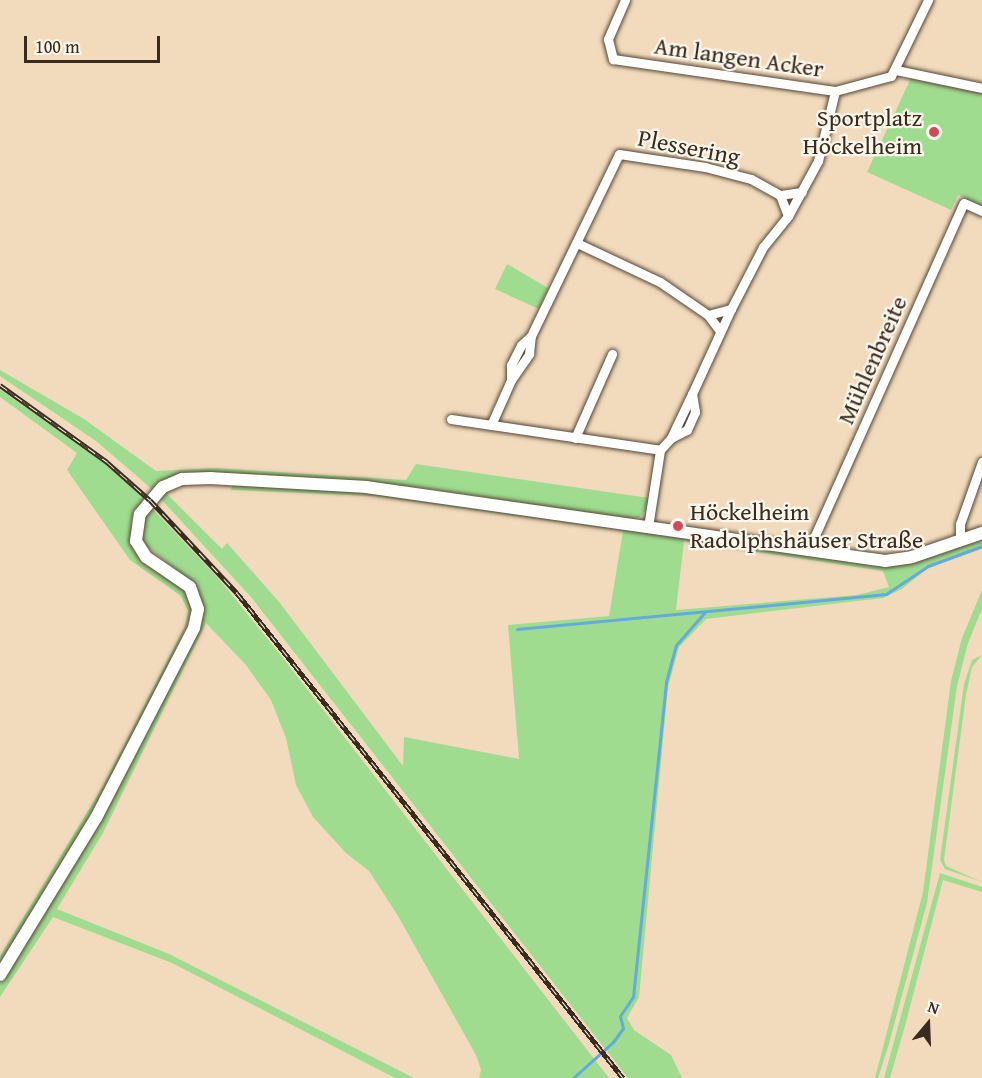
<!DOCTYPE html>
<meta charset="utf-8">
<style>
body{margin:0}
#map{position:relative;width:982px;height:1078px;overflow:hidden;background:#f2dbbc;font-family:"Gentium Book Plus",serif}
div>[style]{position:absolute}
.green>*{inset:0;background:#9fdc90}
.stream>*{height:3px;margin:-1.5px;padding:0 1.5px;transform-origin:1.5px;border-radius:1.5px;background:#63abda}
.roads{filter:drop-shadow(0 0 2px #564536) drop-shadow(0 0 2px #564536)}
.minor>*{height:9px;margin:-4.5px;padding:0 4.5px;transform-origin:4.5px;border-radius:4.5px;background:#fff}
.tertiary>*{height:12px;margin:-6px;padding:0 6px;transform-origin:6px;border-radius:6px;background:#fff}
.rail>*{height:5px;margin-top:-2.5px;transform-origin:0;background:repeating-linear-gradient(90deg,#fbf7ec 0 9px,#3b2a1e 0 18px);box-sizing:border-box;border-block:2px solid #3b2a1e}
.dots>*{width:16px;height:16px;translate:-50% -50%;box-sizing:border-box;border:3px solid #fbf7ec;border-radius:50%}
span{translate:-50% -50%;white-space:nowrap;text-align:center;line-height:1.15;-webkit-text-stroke:4.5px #fbf7ec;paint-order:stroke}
.street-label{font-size:24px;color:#3b2a1e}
.poi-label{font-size:24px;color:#3b2a1e}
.right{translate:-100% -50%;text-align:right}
.left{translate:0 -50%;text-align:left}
.north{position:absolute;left:898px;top:994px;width:60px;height:60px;-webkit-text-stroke:4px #fbf7ec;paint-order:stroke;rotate:19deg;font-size:16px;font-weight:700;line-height:24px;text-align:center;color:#3b2a1e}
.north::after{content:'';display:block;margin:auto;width:21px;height:27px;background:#3b2a1e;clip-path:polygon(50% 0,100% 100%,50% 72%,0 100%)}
.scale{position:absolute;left:24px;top:36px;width:136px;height:27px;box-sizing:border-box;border:3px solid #3b2a1e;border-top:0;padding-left:8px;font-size:18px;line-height:21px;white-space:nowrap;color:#3b2a1e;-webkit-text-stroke:4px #fbf7ec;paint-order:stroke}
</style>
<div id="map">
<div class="green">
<i style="clip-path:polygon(911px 78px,982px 93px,982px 206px,958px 195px,951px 210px,867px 172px)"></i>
<i style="clip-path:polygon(507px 264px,548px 288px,539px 309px,495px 289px)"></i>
<i style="clip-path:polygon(0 370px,84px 419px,156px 471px,216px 468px,406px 480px,416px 464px,649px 498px,646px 510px,639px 518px,624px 518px,417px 487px,212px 473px,174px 476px,153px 490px,96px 441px,0 376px)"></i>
<i style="clip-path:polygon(0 389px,103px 462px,144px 498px,131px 520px,131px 545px,145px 564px,184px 589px,193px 612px,109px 788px,0 967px,0 956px,103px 786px,185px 626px,188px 611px,181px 596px,130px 560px,67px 470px,77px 453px,0 397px)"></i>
<i style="clip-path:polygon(evenodd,233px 483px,352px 490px,862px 563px,982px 537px,982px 549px,928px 568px,902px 589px,883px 598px,706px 619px,679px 647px,668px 687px,639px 997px,627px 1018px,634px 1030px,671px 1055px,682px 1078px,628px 1078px,250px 596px,160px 498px,166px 493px,222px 549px,227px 543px,280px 603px,403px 766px,404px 737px,519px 759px,508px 625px,609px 616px,623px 531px,374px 496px,231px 490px,233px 483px,684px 541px,883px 571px,889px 587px,857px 595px,676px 610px,684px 541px)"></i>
<i style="clip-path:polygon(151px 507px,219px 579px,279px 653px,609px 1078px,479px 1078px,481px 1070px,476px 1055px,398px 916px,369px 871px,346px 853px,313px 817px,296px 785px,286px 738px,271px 700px,246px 665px,206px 623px,103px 833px,57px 909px,169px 954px,414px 1078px,395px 1078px,172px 963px,53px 917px,0 997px,0 980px,84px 849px,203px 617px,197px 586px,144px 544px,139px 533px,142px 520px)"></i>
<i style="clip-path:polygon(982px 590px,982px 609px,968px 643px,957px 686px,927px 903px,888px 1047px,878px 1078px,875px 1078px,923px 892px,951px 681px,962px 638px)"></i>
<i style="clip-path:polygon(982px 655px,972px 667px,966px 695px,944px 860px,946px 866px,982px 882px,945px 869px,940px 860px,964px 684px,972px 660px)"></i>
<i style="clip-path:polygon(940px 873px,982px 887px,982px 892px,943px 880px,905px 1026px,890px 1078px,884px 1078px)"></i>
</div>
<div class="stream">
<i style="left:517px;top:629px;width:371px;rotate:-5.4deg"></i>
<i style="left:886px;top:594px;width:50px;rotate:-33.7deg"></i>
<i style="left:928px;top:566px;width:58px;rotate:-20.3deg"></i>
<i style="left:573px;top:1078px;width:54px;rotate:-42deg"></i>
<i style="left:613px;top:1042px;width:17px;rotate:-54deg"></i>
<i style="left:623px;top:1028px;width:12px;rotate:-104deg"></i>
<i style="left:620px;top:1016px;width:23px;rotate:-56deg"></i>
<i style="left:633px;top:997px;width:317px;rotate:-84deg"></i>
<i style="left:666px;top:682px;width:38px;rotate:-75deg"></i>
<i style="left:676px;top:645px;width:43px;rotate:-48.8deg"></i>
</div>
<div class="roads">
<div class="minor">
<i style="left:625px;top:0;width:43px;rotate:113.6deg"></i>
<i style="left:608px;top:39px;width:21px;rotate:76deg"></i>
<i style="left:613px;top:59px;width:224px;rotate:8.2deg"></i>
<i style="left:835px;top:91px;width:58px;rotate:-15deg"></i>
<i style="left:891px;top:76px;width:85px;rotate:-64deg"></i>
<i style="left:896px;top:70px;width:88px;rotate:11.8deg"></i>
<i style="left:780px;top:195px;width:22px;rotate:-8deg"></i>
<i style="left:577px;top:243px;width:92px;rotate:25.2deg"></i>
<i style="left:660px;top:282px;width:58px;rotate:34.5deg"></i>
<i style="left:708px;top:315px;width:20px;rotate:53deg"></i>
<i style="left:708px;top:315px;width:24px;rotate:-15deg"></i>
<i style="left:511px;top:380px;width:32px;rotate:-55deg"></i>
<i style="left:529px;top:354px;width:18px;rotate:-84deg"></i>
<i style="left:451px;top:419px;width:211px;rotate:8.4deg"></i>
<i style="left:491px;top:425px;width:49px;rotate:-66deg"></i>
<i style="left:511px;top:380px;width:15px;rotate:-90deg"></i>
<i style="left:511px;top:365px;width:22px;rotate:-63deg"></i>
<i style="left:521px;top:345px;width:13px;rotate:-42deg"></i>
<i style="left:531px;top:336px;width:202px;rotate:-64.2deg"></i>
<i style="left:619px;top:154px;width:87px;rotate:8.6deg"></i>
<i style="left:705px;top:167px;width:48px;rotate:14.6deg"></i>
<i style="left:751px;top:179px;width:33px;rotate:29deg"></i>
<i style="left:780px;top:195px;width:22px;rotate:69deg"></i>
<i style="left:575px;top:438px;width:92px;rotate:-66.2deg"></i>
<i style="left:671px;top:438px;width:49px;rotate:-64.5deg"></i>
<i style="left:648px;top:527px;width:78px;rotate:-81.1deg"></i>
<i style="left:660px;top:450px;width:16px;rotate:-47deg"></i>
<i style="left:671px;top:438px;width:18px;rotate:-27deg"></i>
<i style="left:687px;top:430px;width:20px;rotate:-66deg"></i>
<i style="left:695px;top:412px;width:18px;rotate:-99deg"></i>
<i style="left:692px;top:394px;width:94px;rotate:-65.4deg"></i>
<i style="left:731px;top:309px;width:70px;rotate:-62.7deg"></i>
<i style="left:763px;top:247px;width:40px;rotate:-51deg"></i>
<i style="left:788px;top:216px;width:63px;rotate:-61.4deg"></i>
<i style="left:818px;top:161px;width:72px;rotate:-76.3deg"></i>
<i style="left:960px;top:541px;width:17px;rotate:-90deg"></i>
<i style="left:960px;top:524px;width:66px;rotate:-70.5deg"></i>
<i style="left:808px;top:551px;width:381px;rotate:-65.9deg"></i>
<i style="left:964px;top:203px;width:20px;rotate:24deg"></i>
</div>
<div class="tertiary">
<i style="left:0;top:975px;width:184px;rotate:-58.6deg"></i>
<i style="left:96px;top:818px;width:214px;rotate:-62.7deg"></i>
<i style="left:194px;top:628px;width:19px;rotate:-78deg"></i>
<i style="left:198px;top:609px;width:23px;rotate:-110deg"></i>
<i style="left:190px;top:587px;width:53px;rotate:-145.7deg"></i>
<i style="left:146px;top:557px;width:19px;rotate:-122deg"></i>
<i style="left:136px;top:541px;width:27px;rotate:-82deg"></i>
<i style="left:140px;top:514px;width:35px;rotate:-50deg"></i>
<i style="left:163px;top:487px;width:21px;rotate:-23deg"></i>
<i style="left:182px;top:479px;width:29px;rotate:-2deg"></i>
<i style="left:211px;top:478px;width:155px;rotate:3.3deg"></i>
<i style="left:366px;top:487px;width:524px;rotate:8.11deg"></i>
<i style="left:885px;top:561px;width:27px;rotate:-8deg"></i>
<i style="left:912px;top:557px;width:74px;rotate:-18.9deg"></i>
</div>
</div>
<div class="rail">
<i style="left:0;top:385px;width:132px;rotate:35.7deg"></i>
<i style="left:107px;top:462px;width:57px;rotate:41.5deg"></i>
<i style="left:150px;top:500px;width:127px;rotate:46.9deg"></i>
<i style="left:237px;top:593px;width:620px;rotate:51.48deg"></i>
</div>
<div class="dots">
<i style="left:934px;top:132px;background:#d1495b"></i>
<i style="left:678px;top:526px;background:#d1495b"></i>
</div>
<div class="street-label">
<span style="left:739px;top:57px;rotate:8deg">Am langen Acker</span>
<span style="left:689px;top:147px;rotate:11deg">Plessering</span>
<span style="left:872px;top:360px;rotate:-66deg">Mühlenbreite</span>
</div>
<div class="poi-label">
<span class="right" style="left:922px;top:132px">Sportplatz<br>Höckelheim</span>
<span class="left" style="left:690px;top:526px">Höckelheim<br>Radolphshäuser Straße</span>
</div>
<div class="north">N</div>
<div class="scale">100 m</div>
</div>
